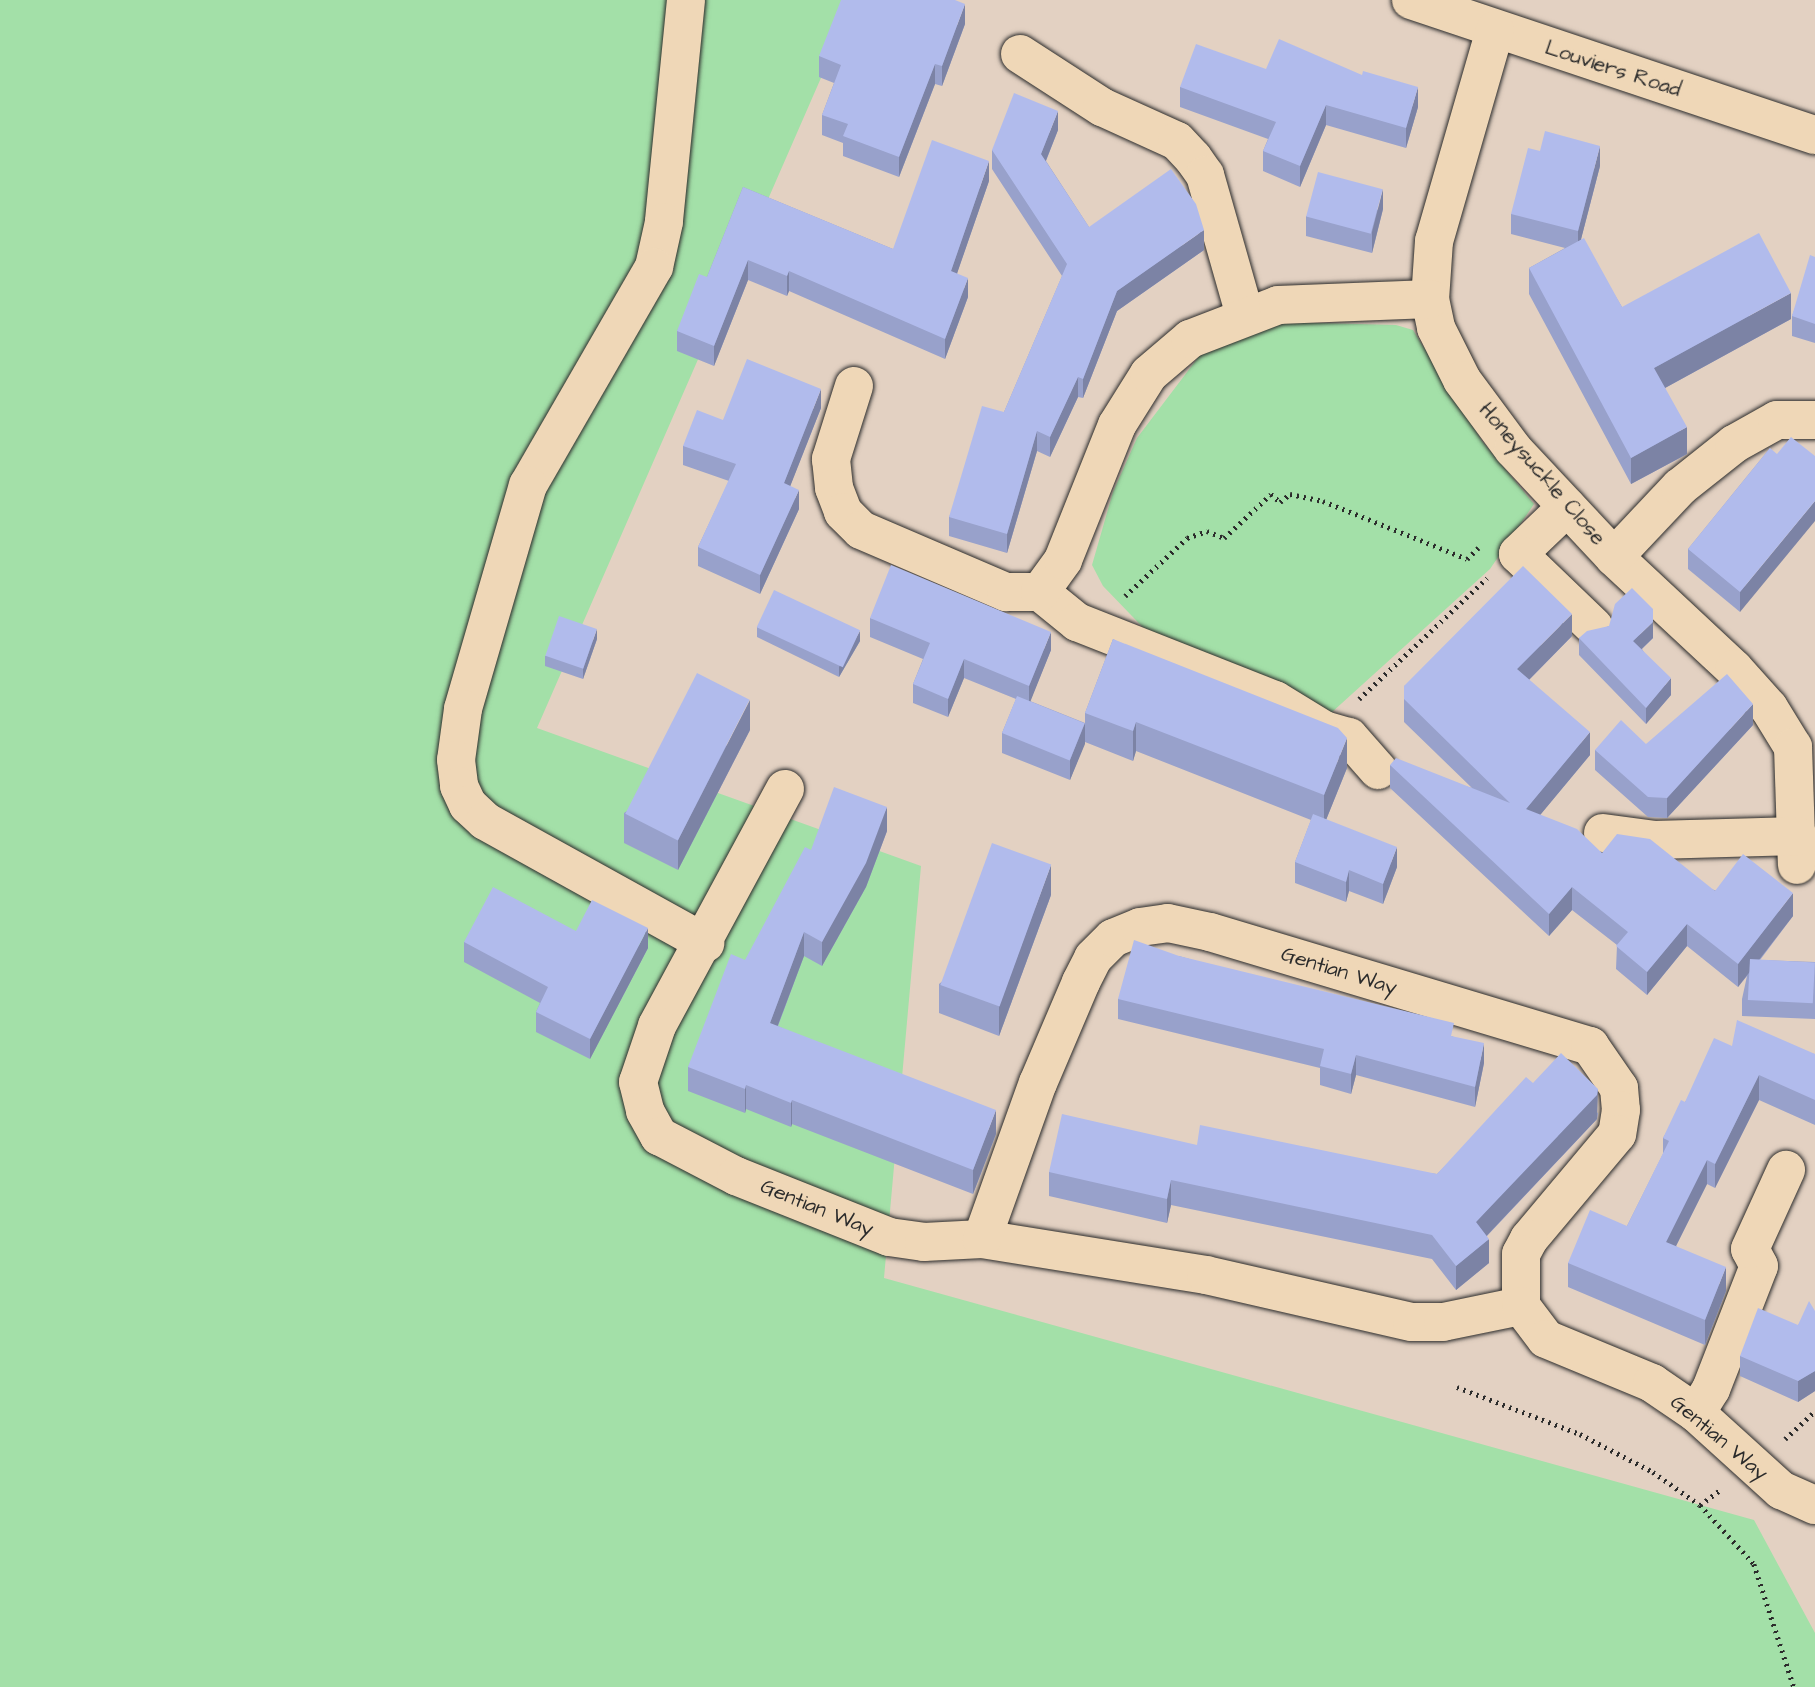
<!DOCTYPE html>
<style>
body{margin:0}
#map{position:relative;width:1815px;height:1687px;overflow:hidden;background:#e3d1c2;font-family:"Architects Daughter",sans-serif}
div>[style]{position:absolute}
.green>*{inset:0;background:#a3e0a8}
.path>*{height:4.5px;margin-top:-2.25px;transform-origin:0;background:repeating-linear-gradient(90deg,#2b2b2b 0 2px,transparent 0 7px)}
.roads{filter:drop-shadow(0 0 2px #2b2b2b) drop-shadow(0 0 2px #2b2b2b)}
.minor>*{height:38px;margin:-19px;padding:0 19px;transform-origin:19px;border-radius:19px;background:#efd7b7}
.wall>*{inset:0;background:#98a1cb}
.shaded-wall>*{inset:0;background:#7c83a5}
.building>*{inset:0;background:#b1bbec;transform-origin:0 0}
span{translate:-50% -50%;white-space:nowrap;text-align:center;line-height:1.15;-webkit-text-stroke:5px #efd7b7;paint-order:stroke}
.street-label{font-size:21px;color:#2b2b2b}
</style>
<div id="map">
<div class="green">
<i style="clip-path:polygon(0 0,855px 0,537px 728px,921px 866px,884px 1278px,1754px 1520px,1815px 1633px,1815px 1687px,0 1687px)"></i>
<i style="clip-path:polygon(1284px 322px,1396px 325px,1413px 330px,1482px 441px,1534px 504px,1490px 569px,1331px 713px,1158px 643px,1103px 586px,1092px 565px,1113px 492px,1137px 438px,1200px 355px)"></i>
</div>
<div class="path">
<i style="left:1125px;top:596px;width:85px;rotate:-43.1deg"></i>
<i style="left:1187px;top:538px;width:21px;rotate:-19deg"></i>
<i style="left:1207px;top:531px;width:18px;rotate:22deg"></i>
<i style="left:1224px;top:538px;width:64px;rotate:-43.1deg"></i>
<i style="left:1271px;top:494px;width:12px;rotate:42deg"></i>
<i style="left:1280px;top:502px;width:13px;rotate:-39deg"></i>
<i style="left:1290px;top:494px;width:34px;rotate:12deg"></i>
<i style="left:1323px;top:501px;width:155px;rotate:21.9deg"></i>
<i style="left:1467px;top:559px;width:16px;rotate:-45deg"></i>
<i style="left:1359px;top:699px;width:176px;rotate:-43.4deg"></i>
<i style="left:1457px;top:1387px;width:132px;rotate:20.9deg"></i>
<i style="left:1580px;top:1434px;width:82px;rotate:27.5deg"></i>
<i style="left:1653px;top:1472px;width:57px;rotate:35.1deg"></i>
<i style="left:1700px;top:1505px;width:25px;rotate:-37deg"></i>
<i style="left:1785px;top:1439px;width:41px;rotate:-43deg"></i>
<i style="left:1700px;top:1505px;width:80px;rotate:47.5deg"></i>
<i style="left:1754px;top:1564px;width:129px;rotate:72deg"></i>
</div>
<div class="roads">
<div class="minor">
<i style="left:686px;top:0;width:223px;rotate:95.7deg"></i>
<i style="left:664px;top:222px;width:46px;rotate:102.5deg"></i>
<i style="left:654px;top:267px;width:252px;rotate:120deg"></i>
<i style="left:528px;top:485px;width:233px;rotate:106.2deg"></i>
<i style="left:463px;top:709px;width:51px;rotate:97.8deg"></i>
<i style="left:456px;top:760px;width:26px;rotate:83deg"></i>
<i style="left:459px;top:786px;width:21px;rotate:65deg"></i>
<i style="left:468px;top:805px;width:23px;rotate:43deg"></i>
<i style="left:485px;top:821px;width:252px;rotate:29deg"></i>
<i style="left:1411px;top:0;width:426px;rotate:18.5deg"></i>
<i style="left:1495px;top:30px;width:220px;rotate:106.1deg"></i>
<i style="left:1434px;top:241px;width:58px;rotate:93.9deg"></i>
<i style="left:1430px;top:299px;width:30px;rotate:78deg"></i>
<i style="left:1436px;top:328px;width:58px;rotate:63.4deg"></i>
<i style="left:1462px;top:380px;width:86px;rotate:53.5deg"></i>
<i style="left:1513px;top:449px;width:148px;rotate:46.9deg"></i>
<i style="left:1614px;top:557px;width:164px;rotate:43deg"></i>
<i style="left:1734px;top:669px;width:52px;rotate:48.1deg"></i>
<i style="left:1769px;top:708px;width:46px;rotate:58.4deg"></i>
<i style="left:1793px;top:747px;width:118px;rotate:88.1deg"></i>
<i style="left:1020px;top:54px;width:98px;rotate:32.9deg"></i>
<i style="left:1102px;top:107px;width:82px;rotate:24.4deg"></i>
<i style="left:1177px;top:141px;width:23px;rotate:47deg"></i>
<i style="left:1193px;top:158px;width:21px;rotate:55deg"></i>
<i style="left:1205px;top:175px;width:146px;rotate:74.1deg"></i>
<i style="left:854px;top:386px;width:77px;rotate:107.5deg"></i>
<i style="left:831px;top:459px;width:29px;rotate:84deg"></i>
<i style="left:834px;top:488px;width:26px;rotate:69deg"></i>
<i style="left:843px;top:512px;width:25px;rotate:45deg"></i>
<i style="left:861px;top:530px;width:158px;rotate:23.2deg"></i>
<i style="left:1006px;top:592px;width:34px"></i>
<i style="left:1040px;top:592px;width:48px;rotate:39deg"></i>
<i style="left:1077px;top:622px;width:213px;rotate:21.5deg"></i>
<i style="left:1275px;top:700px;width:57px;rotate:31.5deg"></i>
<i style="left:1324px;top:730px;width:26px;rotate:16deg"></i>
<i style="left:1349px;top:737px;width:44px;rotate:48.7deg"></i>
<i style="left:1567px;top:507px;width:68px;rotate:136.2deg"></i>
<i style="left:1518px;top:554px;width:105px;rotate:43.8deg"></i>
<i style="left:1614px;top:557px;width:96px;rotate:-46.7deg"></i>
<i style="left:1680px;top:487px;width:69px;rotate:-38.5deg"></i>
<i style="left:1734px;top:444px;width:49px;rotate:-29.2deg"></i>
<i style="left:1777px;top:420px;width:38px"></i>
<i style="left:1040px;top:592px;width:39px;rotate:-54deg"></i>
<i style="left:1063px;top:560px;width:145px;rotate:-68.2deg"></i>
<i style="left:1117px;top:425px;width:60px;rotate:-57.9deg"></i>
<i style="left:1149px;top:374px;width:54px;rotate:-40.5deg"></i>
<i style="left:1190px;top:339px;width:94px;rotate:-21.1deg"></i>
<i style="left:1278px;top:305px;width:152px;rotate:-2.3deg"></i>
<i style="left:785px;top:789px;width:269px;rotate:118.4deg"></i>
<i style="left:657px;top:1026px;width:59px;rotate:108.7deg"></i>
<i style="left:638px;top:1082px;width:30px;rotate:76deg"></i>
<i style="left:645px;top:1111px;width:29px;rotate:61deg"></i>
<i style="left:659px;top:1136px;width:87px;rotate:27.5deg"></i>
<i style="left:736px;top:1176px;width:165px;rotate:21.7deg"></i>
<i style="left:889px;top:1237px;width:35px;rotate:8deg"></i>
<i style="left:924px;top:1242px;width:58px;rotate:-3deg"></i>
<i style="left:982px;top:1239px;width:227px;rotate:9.1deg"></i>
<i style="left:1206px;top:1275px;width:211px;rotate:12.9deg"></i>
<i style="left:1412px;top:1322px;width:31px"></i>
<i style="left:1443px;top:1322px;width:80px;rotate:-11.6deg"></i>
<i style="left:1603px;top:833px;width:51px;rotate:7.8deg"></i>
<i style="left:1654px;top:840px;width:144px;rotate:-1.6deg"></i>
<i style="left:982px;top:1239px;width:166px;rotate:-70.3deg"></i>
<i style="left:1038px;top:1083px;width:110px;rotate:-66.9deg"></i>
<i style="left:1081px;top:982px;width:27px;rotate:-63deg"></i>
<i style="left:1093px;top:958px;width:28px;rotate:-45deg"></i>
<i style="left:1113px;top:938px;width:29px;rotate:-22deg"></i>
<i style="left:1140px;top:927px;width:28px;rotate:-8deg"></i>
<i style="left:1168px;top:923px;width:43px;rotate:12.1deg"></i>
<i style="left:1210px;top:932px;width:397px;rotate:16.7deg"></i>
<i style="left:1590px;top:1046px;width:51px;rotate:55.4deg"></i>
<i style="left:1619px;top:1088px;width:22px;rotate:85deg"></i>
<i style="left:1621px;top:1110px;width:24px;rotate:99deg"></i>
<i style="left:1617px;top:1134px;width:137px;rotate:130deg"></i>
<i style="left:1529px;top:1239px;width:17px;rotate:118deg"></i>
<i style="left:1521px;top:1254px;width:52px;rotate:90deg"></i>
<i style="left:1521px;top:1306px;width:41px;rotate:52.9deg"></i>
<i style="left:1546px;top:1339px;width:115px;rotate:22.5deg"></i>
<i style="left:1652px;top:1383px;width:53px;rotate:34.3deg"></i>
<i style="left:1696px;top:1413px;width:115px;rotate:42.2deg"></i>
<i style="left:1781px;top:1490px;width:37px;rotate:24deg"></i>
<i style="left:1696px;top:1413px;width:28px;rotate:-58deg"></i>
<i style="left:1711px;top:1389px;width:132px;rotate:-68.7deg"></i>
<i style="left:1759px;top:1266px;width:19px;rotate:-118deg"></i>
<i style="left:1750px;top:1249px;width:87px;rotate:-65.5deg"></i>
</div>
</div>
<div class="wall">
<i style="clip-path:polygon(965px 24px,942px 86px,935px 84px,899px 177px,843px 156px,843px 143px,822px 135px,822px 115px,834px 83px,819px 77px,819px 56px)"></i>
<i style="clip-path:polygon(1266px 69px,1418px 107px,1406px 148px,1326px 125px,1300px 187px,1263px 171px,1263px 151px,1268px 139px,1180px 107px,1180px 87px)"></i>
<i style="clip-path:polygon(1058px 130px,1046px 161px,1089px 227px,1204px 250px,1117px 311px,1083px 398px,1078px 397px,1050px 457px,1037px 451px,1007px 553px,949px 536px,949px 517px,1004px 412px,1062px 276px,992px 169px,992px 150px)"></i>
<i style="clip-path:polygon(1600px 166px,1581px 239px,1622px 307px,1791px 319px,1665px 388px,1687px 454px,1631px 484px,1529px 294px,1529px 268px,1565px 248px,1511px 234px,1511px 214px)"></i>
<i style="clip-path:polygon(989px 181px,957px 273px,968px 297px,945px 359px,789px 291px,787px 296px,748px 280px,714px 366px,677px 351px,677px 331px,707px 277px,743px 187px,893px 249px)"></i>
<i style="clip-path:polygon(1383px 209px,1372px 253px,1306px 236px,1306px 216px)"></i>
<i style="clip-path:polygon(1815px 257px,1815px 343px,1792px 336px,1792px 316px)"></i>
<i style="clip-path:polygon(821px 408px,790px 486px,799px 509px,760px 594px,698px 566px,698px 547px,729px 481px,683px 465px,683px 446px,723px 420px)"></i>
<i style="clip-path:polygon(1770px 448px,1740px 612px,1688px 569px,1688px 549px)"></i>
<i style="clip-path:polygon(870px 618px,1051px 650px,1030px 701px,1085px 723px,1085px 713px,1113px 639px,1347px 768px,1326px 820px,1397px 867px,1383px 904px,1349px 891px,1346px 902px,1295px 883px,1295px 862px,1311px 820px,1136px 751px,1133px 761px,1085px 742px,1070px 780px,1002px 753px,1002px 733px,1016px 699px,964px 678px,948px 717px,913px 703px,913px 684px,923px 659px,870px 637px)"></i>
<i style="clip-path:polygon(1609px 626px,1653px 638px,1642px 649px,1671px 695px,1646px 724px,1579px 655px,1579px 638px)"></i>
<i style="clip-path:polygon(757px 627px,860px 641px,839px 677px,757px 637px)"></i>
<i style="clip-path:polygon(1572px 636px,1529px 680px,1590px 755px,1540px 815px,1602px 853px,1793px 916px,1760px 960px,1815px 962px,1815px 1019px,1742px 1016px,1742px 999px,1747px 976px,1738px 987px,1687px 946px,1647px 995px,1616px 969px,1617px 945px,1572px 910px,1549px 936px,1390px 788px,1390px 765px,1472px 788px,1404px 722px,1404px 686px)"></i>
<i style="clip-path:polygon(597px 639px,583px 679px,545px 666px,545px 656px)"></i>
<i style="clip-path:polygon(1753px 725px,1667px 818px,1648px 817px,1595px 770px,1595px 750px,1646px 744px)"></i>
<i style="clip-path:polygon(750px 730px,678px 870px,624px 843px,624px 813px)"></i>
<i style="clip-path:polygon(887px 831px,866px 887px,822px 966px,804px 956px,778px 1026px,996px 1134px,973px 1194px,792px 1124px,791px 1127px,746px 1109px,745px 1113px,688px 1091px,688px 1067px,811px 850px)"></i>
<i style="clip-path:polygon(1051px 895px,999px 1036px,939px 1013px,939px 984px)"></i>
<i style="clip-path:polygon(576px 931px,648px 948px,590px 1059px,536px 1032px,536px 1012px,540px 1003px,464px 962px,464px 942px)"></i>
<i style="clip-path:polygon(1179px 956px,1454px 1037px,1484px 1063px,1475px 1107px,1356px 1075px,1351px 1094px,1320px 1085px,1320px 1068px,1118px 1019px,1118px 999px)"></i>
<i style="clip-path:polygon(1732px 1046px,1815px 1054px,1815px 1125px,1759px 1100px,1715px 1188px,1707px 1184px,1676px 1246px,1726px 1291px,1705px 1345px,1568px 1287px,1568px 1263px,1627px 1226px,1663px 1154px,1663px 1138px,1685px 1102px)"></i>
<i style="clip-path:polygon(1533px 1083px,1598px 1113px,1597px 1119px,1487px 1236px,1489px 1263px,1456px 1290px,1432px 1259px,1171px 1205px,1167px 1223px,1049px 1196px,1049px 1172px,1197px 1145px,1437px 1174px)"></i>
<i style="clip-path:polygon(1815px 1311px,1815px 1391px,1798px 1402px,1740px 1376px,1740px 1356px,1798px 1325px)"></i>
</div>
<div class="shaded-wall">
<i style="clip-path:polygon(965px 4px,965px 24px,942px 86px,942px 66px)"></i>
<i style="clip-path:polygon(935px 64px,935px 84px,899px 177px,899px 157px)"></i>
<i style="clip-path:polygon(1418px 87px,1418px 107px,1406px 148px,1406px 128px)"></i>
<i style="clip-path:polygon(1326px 105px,1326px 125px,1300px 187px,1300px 166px)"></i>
<i style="clip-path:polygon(1058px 111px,1058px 130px,1041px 173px,1041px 154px)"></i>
<i style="clip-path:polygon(1600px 146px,1600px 166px,1578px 251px,1578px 231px)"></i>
<i style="clip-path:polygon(989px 161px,989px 181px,951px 291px,951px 271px)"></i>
<i style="clip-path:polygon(1383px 189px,1383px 209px,1372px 253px,1372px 232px)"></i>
<i style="clip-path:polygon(1204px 230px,1204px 250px,1117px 311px,1083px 398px,1083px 379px,1117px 291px)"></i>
<i style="clip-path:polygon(748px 260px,748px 280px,714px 366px,714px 346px)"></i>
<i style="clip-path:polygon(789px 271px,789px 291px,787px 296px,787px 276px)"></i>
<i style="clip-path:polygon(968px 278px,968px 297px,945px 359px,945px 339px)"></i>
<i style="clip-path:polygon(1791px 293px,1791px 319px,1654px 394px,1654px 368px)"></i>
<i style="clip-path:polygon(1078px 377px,1078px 397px,1050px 457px,1050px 437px)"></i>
<i style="clip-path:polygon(821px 389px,821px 408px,784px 502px,784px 483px)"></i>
<i style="clip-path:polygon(1687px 427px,1687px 454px,1631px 484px,1631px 458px)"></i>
<i style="clip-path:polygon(1037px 431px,1037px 451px,1007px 553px,1007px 534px)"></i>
<i style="clip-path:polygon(799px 490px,799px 509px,760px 594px,760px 575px)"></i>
<i style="clip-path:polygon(1815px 501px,1815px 521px,1740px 612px,1740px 592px)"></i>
<i style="clip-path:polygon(1572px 614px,1572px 636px,1517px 692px,1517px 669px)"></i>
<i style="clip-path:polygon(1653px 622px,1653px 638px,1633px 657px,1633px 641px)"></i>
<i style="clip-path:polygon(597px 629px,597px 639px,583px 679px,583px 669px)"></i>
<i style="clip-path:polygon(860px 631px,860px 641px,839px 677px,839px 667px)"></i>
<i style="clip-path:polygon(1051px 632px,1051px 650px,1029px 705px,1029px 686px)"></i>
<i style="clip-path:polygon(964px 659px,964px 678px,948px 717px,948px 699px)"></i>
<i style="clip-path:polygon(1671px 678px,1671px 695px,1646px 724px,1646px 708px)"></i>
<i style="clip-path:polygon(750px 700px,750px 730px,678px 870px,678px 840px)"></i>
<i style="clip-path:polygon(1753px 704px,1753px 725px,1667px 818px,1667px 798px)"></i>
<i style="clip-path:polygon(1136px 722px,1136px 751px,1133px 761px,1133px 731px)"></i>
<i style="clip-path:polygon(1085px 723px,1085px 744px,1070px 780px,1070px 760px)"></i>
<i style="clip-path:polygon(1590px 732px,1590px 755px,1526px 832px,1526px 809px)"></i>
<i style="clip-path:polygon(1347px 738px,1347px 768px,1324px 825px,1324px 795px)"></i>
<i style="clip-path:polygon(887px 807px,887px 831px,866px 887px,822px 966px,822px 942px)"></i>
<i style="clip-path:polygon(1397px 847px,1397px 867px,1383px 904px,1383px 884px)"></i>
<i style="clip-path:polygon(1051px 865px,1051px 895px,999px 1036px,999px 1006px)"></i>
<i style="clip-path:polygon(1349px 870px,1349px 891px,1346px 902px,1346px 882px)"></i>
<i style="clip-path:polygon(1572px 887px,1572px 910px,1549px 936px,1549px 914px)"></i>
<i style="clip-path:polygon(1793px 893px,1793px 916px,1738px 987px,1738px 964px)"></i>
<i style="clip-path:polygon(1687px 924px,1687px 946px,1647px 995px,1647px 972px)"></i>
<i style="clip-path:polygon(648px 928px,648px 948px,590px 1059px,590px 1039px)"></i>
<i style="clip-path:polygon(804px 932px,804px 956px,770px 1046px,770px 1023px)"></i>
<i style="clip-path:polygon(1484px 1043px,1484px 1063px,1475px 1107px,1475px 1087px)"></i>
<i style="clip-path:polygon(1356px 1055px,1356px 1075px,1351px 1094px,1351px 1074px)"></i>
<i style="clip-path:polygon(1759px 1075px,1759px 1100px,1715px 1188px,1715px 1164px)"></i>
<i style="clip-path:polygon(746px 1085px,746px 1109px,745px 1113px,745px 1089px)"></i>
<i style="clip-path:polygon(1598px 1089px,1597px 1119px,1476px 1247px,1476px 1222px)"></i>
<i style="clip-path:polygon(792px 1100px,792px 1124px,791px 1127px,791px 1103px)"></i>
<i style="clip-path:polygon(996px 1110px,996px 1134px,973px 1194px,973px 1170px)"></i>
<i style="clip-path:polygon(1707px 1160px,1707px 1184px,1666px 1266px,1666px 1242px)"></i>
<i style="clip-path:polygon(1171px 1180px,1171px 1205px,1167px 1223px,1167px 1199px)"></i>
<i style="clip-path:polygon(1489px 1239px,1489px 1263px,1456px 1290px,1456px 1266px)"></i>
<i style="clip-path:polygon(1726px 1267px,1726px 1291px,1705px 1345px,1705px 1320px)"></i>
<i style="clip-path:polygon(1815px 1371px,1815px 1391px,1798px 1402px,1798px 1381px)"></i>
</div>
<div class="building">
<i style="clip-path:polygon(841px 0,955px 0,965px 4px,942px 66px,935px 64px,899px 157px,843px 136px,848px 124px,822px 115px,841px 65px,819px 56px)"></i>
<i style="clip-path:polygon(1279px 39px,1362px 75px,1363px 71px,1418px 87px,1406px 128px,1326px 105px,1300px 166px,1263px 151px,1276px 122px,1180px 87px,1196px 44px,1266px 69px)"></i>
<i style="clip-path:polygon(1014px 93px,1058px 111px,1041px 154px,1089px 227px,1171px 169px,1196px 204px,1204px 230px,1117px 291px,1083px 379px,1078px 377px,1050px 437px,1037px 431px,1007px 534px,949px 517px,982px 406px,1004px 412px,1067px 264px,992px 150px)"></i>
<i style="clip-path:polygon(1545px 131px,1600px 146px,1578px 231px,1511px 214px,1528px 148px,1540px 151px)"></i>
<i style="clip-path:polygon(932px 140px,989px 161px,951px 271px,968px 278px,945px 339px,789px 271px,787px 276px,748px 260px,714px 346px,677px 331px,699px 274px,707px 277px,743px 187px,893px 249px)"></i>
<i style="left:1318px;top:172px;width:67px;height:46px;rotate:15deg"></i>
<i style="clip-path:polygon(1759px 233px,1791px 293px,1654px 368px,1687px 427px,1631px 458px,1529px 268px,1584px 238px,1622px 307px)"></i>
<i style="clip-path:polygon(1810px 255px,1815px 257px,1815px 324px,1792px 316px)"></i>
<i style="clip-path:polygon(747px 359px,821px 389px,784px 483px,799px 490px,760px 575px,698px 547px,736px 464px,683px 446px,697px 410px,723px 420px)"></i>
<i style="clip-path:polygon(1791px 437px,1815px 456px,1815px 501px,1740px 592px,1688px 549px,1770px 448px,1777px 454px)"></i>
<i style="clip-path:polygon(891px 565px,1051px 632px,1029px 686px,964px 659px,948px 699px,913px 684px,930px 643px,870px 618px)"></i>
<i style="clip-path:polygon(1523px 566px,1572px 614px,1517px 669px,1590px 732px,1526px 809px,1577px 829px,1602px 853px,1617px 834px,1650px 839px,1715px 891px,1743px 854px,1793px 893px,1738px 964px,1687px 924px,1647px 972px,1616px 946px,1628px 932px,1572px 887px,1549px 914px,1390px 765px,1396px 758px,1510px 803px,1404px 699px,1404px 686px)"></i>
<i style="clip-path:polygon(1632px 588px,1653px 609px,1653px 622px,1633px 641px,1671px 678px,1646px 708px,1579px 638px,1587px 631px,1609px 626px,1615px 604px)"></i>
<i style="left:774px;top:590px;width:95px;height:41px;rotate:25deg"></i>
<i style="left:559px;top:616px;width:40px;height:42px;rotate:19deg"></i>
<i style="clip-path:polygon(1113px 639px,1338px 728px,1347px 738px,1324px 795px,1136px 722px,1133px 731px,1085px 713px)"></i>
<i style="left:697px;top:673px;width:59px;height:158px;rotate:27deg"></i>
<i style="clip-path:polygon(1727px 674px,1753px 704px,1667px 798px,1648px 797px,1595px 750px,1621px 720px,1646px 744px)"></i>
<i style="left:1017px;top:696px;width:73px;height:40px;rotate:22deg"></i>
<i style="clip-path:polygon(834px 787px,887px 807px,866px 863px,822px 942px,804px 932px,770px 1023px,996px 1110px,973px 1170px,792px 1100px,791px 1103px,746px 1085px,745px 1089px,688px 1067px,731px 954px,745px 960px,805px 847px,811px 850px)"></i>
<i style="clip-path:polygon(1313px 814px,1397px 847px,1383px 884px,1349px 870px,1346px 882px,1295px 862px)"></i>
<i style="left:992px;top:843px;width:63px;height:151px;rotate:20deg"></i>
<i style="clip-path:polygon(493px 887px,576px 931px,592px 900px,648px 928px,590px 1039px,536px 1012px,548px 987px,464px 942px)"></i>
<i style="clip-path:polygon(1134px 940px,1179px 956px,1454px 1023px,1451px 1036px,1484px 1043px,1475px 1087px,1356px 1055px,1351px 1074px,1320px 1066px,1324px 1049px,1118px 999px)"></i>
<i style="left:1750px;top:959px;width:65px;height:41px;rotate:3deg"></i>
<i style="clip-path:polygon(1737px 1020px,1815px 1054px,1815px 1100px,1759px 1075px,1715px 1164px,1707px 1160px,1666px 1242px,1726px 1267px,1705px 1320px,1568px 1263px,1590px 1210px,1627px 1226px,1669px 1141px,1663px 1138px,1681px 1100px,1685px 1102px,1714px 1038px,1732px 1046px)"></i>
<i style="clip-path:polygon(1561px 1053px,1598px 1089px,1597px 1095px,1476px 1222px,1489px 1239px,1456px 1266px,1432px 1235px,1171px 1180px,1167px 1199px,1049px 1172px,1062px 1114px,1197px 1145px,1200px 1125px,1437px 1174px,1526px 1077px,1533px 1083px)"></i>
<i style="clip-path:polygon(1809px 1301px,1815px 1311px,1815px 1371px,1798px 1381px,1740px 1356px,1758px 1308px,1798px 1325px)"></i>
</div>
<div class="street-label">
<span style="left:1613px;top:69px;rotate:18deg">Louviers Road</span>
<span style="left:1542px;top:474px;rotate:49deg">Honeysuckle Close</span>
<span style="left:1339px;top:971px;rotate:17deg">Gentian Way</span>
<span style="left:817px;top:1208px;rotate:22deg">Gentian Way</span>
<span style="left:1719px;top:1438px;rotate:40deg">Gentian Way</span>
</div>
</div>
